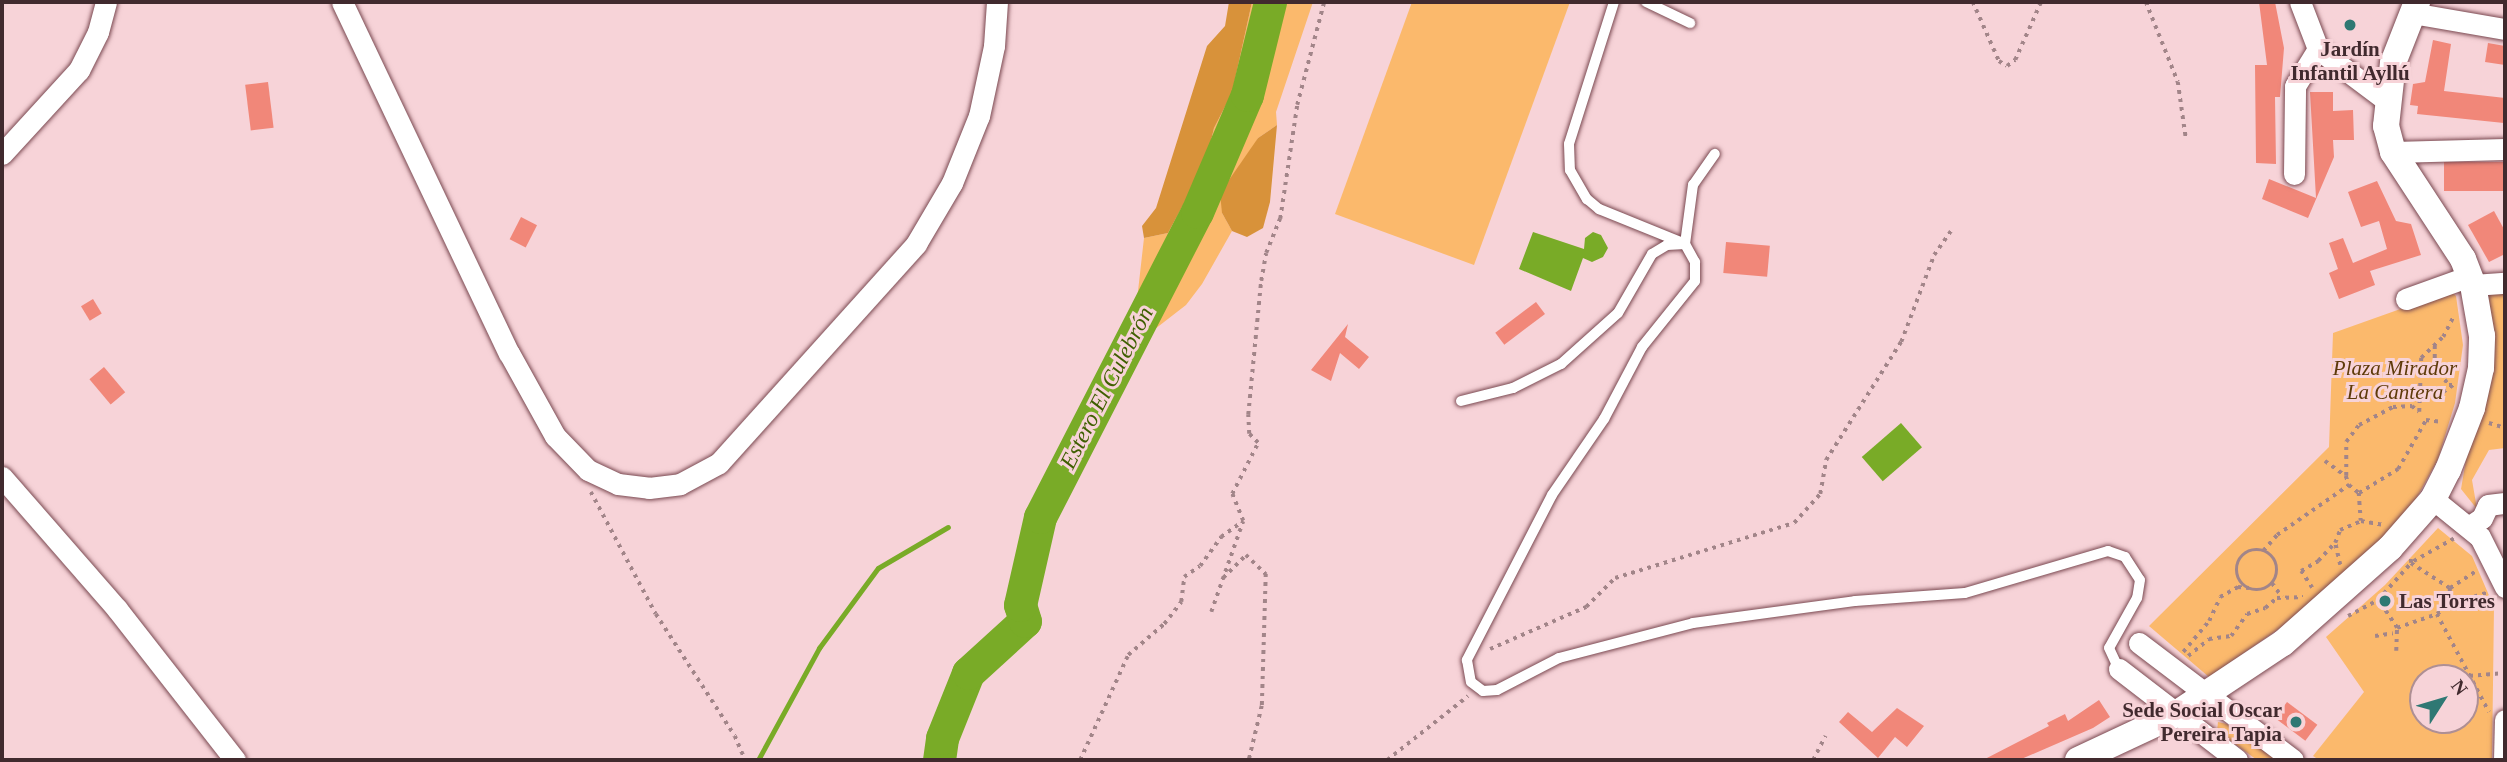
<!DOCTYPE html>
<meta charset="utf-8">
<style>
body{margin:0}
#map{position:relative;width:2507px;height:762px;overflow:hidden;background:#f7d3d8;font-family:"Times New Roman",serif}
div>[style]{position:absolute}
.green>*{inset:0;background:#fbb96c}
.forest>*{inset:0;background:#d8923a}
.water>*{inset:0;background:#79ab27;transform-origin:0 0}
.stream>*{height:5px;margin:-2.5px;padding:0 2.5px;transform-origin:2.5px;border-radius:2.5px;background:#79ab27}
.river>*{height:33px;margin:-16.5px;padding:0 16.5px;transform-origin:16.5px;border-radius:16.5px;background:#79ab27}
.building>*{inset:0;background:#f18779;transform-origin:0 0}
.path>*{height:3.5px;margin-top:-1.75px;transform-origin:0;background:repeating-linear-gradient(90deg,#a28589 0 3.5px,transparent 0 8.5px)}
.path>.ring{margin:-1.75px;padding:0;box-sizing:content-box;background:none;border:3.5px solid #a28589;border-radius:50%}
.roads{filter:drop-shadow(0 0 2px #7a4951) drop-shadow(0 0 2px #7a4951)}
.service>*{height:10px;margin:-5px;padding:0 5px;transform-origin:5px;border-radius:5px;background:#fff}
.minor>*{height:21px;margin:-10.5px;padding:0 10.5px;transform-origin:10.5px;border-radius:10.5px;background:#fff}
.tertiary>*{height:26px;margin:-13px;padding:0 13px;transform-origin:13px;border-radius:13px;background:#fff}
.dots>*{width:19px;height:19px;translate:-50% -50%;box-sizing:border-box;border:4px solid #f7d3d8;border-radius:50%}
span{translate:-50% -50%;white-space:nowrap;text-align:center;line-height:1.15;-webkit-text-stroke:6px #f7d3d8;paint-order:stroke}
.poi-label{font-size:21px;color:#412a2e;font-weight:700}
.left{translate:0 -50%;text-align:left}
.right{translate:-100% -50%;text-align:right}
.park-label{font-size:21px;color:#5e3a09;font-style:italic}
.water-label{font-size:23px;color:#3f5f01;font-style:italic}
.frame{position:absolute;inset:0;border:4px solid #412a2e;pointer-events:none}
.north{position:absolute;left:2409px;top:664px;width:70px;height:70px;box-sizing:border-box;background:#f7d3d8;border:2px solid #ae8f94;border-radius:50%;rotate:53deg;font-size:19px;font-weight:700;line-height:28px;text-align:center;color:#412a2e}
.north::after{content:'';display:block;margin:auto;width:24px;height:32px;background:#2f7873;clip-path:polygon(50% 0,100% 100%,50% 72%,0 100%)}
</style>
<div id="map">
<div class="green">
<i style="clip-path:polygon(1252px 2px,1313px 2px,1276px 112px,1277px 125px,1258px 138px,1222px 213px,1232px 231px,1202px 284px,1186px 305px,1124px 353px,1137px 300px,1144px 238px,1168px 233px,1206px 162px,1214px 128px,1232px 93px)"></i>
<i style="clip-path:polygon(1412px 2px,1570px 2px,1474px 265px,1335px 214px)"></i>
<i style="clip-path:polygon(2451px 291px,2456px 296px,2463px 345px,2455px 403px,2438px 459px,2410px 510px,2328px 595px,2209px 677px,2149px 626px,2329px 447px,2333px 333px)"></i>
<i style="clip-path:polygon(2488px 291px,2505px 291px,2505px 448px,2489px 450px,2472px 480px,2477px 509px,2461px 489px,2491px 315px)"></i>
<i style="clip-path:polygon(evenodd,2438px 528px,2472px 556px,2494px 607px,2492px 760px,2319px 760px,2313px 756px,2364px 692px,2326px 637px,2385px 585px,2438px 528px,2423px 678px,2465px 678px,2465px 720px,2423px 720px,2423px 678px)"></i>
<i style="clip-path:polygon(2218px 722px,2227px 724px,2276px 760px,2257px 760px,2217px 731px)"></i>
</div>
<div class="forest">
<i style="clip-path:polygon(1229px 2px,1252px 2px,1232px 93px,1214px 128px,1206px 162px,1168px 233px,1144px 238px,1142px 226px,1156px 208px,1207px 46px,1225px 26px)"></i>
<i style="clip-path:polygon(1277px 125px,1270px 202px,1263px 228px,1247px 237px,1232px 231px,1222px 213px,1220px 193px,1258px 138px)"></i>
</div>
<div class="water">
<i style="clip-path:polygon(1533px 232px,1584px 249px,1585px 238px,1593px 232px,1601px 235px,1608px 248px,1603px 257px,1592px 262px,1583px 258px,1571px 291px,1519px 269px)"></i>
<i style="left:1901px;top:423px;width:32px;height:52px;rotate:49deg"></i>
</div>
<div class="stream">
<i style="left:758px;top:760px;width:128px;rotate:-61.4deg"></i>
<i style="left:819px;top:648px;width:99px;rotate:-53.6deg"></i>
<i style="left:878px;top:568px;width:81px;rotate:-30.4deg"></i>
</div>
<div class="river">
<i style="left:939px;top:760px;width:22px;rotate:-82deg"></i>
<i style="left:942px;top:738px;width:70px;rotate:-68.2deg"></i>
<i style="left:968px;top:673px;width:77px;rotate:-42.4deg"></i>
<i style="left:1025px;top:621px;width:17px;rotate:-107deg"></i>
<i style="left:1020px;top:605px;width:90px;rotate:-77.2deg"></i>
<i style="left:1040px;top:517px;width:343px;rotate:-62.8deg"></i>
<i style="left:1197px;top:212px;width:127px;rotate:-66.9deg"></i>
<i style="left:1247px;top:95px;width:96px;rotate:-76.1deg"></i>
</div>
<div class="building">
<i style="clip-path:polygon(2259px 2px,2275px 2px,2284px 48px,2280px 97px,2275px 97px,2276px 164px,2256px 163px,2255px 65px,2267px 65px)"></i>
<i style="clip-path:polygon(2433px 40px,2451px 44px,2444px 91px,2505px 98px,2504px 123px,2417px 114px,2418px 106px,2410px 105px,2413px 84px,2425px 82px)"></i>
<i style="clip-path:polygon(2488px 43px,2505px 46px,2505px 65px,2485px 62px)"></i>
<i style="left:268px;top:82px;width:46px;height:23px;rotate:83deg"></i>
<i style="clip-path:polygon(2310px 92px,2333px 92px,2333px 111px,2353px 110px,2354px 140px,2333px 140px,2334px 157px,2308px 218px,2262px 199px,2269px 179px,2316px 198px)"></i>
<i style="left:2505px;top:162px;width:29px;height:61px;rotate:90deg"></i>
<i style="clip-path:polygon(2377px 181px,2396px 221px,2411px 224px,2421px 255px,2370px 271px,2375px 285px,2339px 299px,2329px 273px,2338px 269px,2329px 243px,2343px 238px,2353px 263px,2387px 249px,2379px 221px,2361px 227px,2348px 192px)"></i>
<i style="clip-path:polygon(2494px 211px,2505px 231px,2505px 254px,2489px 262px,2468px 225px)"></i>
<i style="left:521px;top:217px;width:18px;height:25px;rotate:27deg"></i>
<i style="left:1726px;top:242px;width:44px;height:31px;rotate:5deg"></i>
<i style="left:93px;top:299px;width:17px;height:14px;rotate:59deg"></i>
<i style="left:1536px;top:302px;width:15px;height:51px;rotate:53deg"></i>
<i style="clip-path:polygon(1348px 324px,1345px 337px,1369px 357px,1359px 369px,1340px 353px,1331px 381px,1311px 370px)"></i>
<i style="left:104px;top:367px;width:33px;height:19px;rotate:50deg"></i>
<i style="clip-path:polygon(2099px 700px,2110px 717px,2093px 728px,2019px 760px,1983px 760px,2049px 726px,2047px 723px,2065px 714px,2068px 721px)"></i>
<i style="left:2287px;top:702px;width:38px;height:20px;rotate:37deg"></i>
<i style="clip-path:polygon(1897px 708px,1924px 726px,1907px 747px,1895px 737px,1878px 758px,1839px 722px,1848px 712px,1872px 732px)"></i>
</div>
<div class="path">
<i style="left:1973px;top:2px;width:64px;rotate:66.2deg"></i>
<i style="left:1999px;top:61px;width:9px;rotate:32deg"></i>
<i style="left:2007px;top:66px;width:10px;rotate:-37deg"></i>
<i style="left:2015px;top:60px;width:64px;rotate:-65.9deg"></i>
<i style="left:2146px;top:2px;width:86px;rotate:68.2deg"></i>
<i style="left:2178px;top:82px;width:57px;rotate:81.9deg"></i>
<i style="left:2435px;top:346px;width:20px;rotate:90deg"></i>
<i style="left:2435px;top:366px;width:24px;rotate:54deg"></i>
<i style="left:2449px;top:385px;width:7px"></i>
<i style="left:2421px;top:367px;width:14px;rotate:-4deg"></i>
<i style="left:2419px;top:391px;width:18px;rotate:19deg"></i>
<i style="left:2436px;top:397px;width:21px;rotate:-35deg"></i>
<i style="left:2489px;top:423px;width:17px;rotate:17deg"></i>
<i style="left:2325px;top:461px;width:26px;rotate:36deg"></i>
<i style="left:2346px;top:476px;width:9px;rotate:72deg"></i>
<i style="left:2346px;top:476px;width:34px;rotate:-90deg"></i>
<i style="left:2346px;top:442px;width:21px;rotate:-53deg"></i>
<i style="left:2359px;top:425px;width:38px;rotate:-28deg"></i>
<i style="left:2393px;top:407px;width:19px;rotate:-3deg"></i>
<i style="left:2412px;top:406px;width:9px;rotate:41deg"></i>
<i style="left:2419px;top:412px;width:54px;rotate:-87.9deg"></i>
<i style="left:2421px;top:358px;width:30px;rotate:-44deg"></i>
<i style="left:2443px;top:337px;width:25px;rotate:-63deg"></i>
<i style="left:591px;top:492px;width:138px;rotate:62deg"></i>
<i style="left:656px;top:614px;width:145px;rotate:57.1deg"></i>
<i style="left:735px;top:736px;width:26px;rotate:67deg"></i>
<i style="left:2359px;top:493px;width:46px;rotate:-31.6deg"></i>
<i style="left:2398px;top:469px;width:56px;rotate:-60.3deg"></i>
<i style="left:2426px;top:420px;width:17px;rotate:7deg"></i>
<i style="left:2454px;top:539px;width:49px;rotate:150.8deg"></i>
<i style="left:2411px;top:563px;width:46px;rotate:32.7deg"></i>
<i style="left:2450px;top:588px;width:30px;rotate:-33deg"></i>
<i class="ring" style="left:2237px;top:550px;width:36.5px;height:36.5px"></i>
<i style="left:2263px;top:551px;width:21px;rotate:-49deg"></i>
<i style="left:2277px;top:535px;width:88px;rotate:-34.8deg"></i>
<i style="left:2349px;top:485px;width:13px;rotate:39deg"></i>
<i style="left:2359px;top:493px;width:28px;rotate:86deg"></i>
<i style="left:2340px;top:565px;width:23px;rotate:-103deg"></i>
<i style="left:2335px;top:543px;width:14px;rotate:-69deg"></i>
<i style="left:2340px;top:530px;width:23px;rotate:-23deg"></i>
<i style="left:2361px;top:521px;width:22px;rotate:10deg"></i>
<i style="left:1223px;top:578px;width:33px;rotate:-45deg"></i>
<i style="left:1246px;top:555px;width:28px;rotate:44deg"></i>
<i style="left:1266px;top:574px;width:132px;rotate:91.7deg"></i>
<i style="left:1262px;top:706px;width:56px;rotate:103.5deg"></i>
<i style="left:2272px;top:583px;width:17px;rotate:54deg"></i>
<i style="left:2312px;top:588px;width:20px;rotate:-123deg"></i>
<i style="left:2301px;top:571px;width:20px;rotate:-30deg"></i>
<i style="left:2318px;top:561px;width:25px;rotate:-47deg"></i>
<i style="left:2450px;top:588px;width:16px;rotate:90deg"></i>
<i style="left:2450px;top:604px;width:38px;rotate:-17deg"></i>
<i style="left:1211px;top:612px;width:96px;rotate:-70.6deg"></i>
<i style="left:1243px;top:521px;width:29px;rotate:-112deg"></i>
<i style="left:1232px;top:494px;width:57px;rotate:-63deg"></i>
<i style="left:1258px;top:443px;width:13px;rotate:-135deg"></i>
<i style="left:1249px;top:434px;width:19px;rotate:-93deg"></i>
<i style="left:1248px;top:415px;width:135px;rotate:-84.5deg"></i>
<i style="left:1261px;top:281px;width:28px;rotate:-80deg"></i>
<i style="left:1266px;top:253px;width:37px;rotate:-68deg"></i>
<i style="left:1280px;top:219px;width:115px;rotate:-81.5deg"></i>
<i style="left:1297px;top:105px;width:106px;rotate:-75.3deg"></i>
<i style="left:2437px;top:614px;width:111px;rotate:62deg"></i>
<i style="left:2348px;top:616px;width:34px;rotate:-28deg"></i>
<i style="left:2397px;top:628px;width:34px;rotate:-124deg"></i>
<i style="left:2378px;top:600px;width:50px;rotate:-48.3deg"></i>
<i style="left:2411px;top:563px;width:6px;rotate:-99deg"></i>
<i style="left:2375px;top:636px;width:18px;rotate:-9deg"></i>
<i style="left:1490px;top:649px;width:105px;rotate:-23.6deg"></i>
<i style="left:1586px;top:607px;width:41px;rotate:-45deg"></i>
<i style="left:1615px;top:578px;width:187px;rotate:-17.1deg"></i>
<i style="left:1794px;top:523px;width:39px;rotate:-48deg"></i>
<i style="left:1820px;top:494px;width:35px;rotate:-80deg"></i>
<i style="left:1826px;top:460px;width:140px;rotate:-57.6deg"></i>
<i style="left:1901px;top:342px;width:93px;rotate:-69.2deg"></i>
<i style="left:1934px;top:255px;width:29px;rotate:-55deg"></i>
<i style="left:2396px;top:651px;width:23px;rotate:-88deg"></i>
<i style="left:2397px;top:628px;width:42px;rotate:-19.3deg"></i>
<i style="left:2437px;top:614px;width:16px;rotate:-38deg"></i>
<i style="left:2183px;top:652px;width:40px;rotate:-50deg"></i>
<i style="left:2209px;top:621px;width:26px;rotate:-65deg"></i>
<i style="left:2220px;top:597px;width:21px;rotate:-29deg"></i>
<i style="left:2238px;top:587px;width:11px;rotate:5deg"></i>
<i style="left:2188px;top:656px;width:27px;rotate:-39deg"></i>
<i style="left:2209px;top:639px;width:22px;rotate:-8deg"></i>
<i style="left:2231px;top:636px;width:27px;rotate:-54deg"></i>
<i style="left:2247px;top:614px;width:19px;rotate:-18deg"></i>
<i style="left:2265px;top:608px;width:16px;rotate:-40deg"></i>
<i style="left:2277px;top:598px;width:26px;rotate:-2deg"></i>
<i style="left:2444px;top:678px;width:61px;rotate:-4.7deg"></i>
<i style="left:1080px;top:760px;width:115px;rotate:-65.4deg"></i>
<i style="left:1128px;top:655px;width:48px;rotate:-40.7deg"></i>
<i style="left:1164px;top:624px;width:28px;rotate:-52deg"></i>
<i style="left:1181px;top:602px;width:25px;rotate:-83deg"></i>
<i style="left:1184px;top:577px;width:19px;rotate:-35deg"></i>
<i style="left:1200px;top:566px;width:36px;rotate:-54deg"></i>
<i style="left:1221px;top:537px;width:27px;rotate:-36deg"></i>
<i style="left:1387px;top:760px;width:103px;rotate:-38.3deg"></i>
<i style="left:1813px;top:760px;width:27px;rotate:-63deg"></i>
</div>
<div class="roads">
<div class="service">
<i style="left:1614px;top:2px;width:149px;rotate:107.6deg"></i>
<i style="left:1569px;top:144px;width:26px;rotate:88deg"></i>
<i style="left:1570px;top:170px;width:34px;rotate:60deg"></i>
<i style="left:1587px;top:199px;width:16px;rotate:40deg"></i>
<i style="left:1599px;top:209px;width:93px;rotate:22.1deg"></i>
<i style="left:1685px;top:244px;width:21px;rotate:61deg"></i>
<i style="left:1695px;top:262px;width:19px;rotate:90deg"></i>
<i style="left:1695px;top:281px;width:85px;rotate:128.8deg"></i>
<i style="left:1642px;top:347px;width:81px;rotate:117.8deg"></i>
<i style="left:1604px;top:419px;width:92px;rotate:124.4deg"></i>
<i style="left:1552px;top:495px;width:186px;rotate:117.3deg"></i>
<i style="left:1467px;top:660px;width:22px;rotate:80deg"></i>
<i style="left:1471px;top:682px;width:15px;rotate:37deg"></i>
<i style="left:1483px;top:691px;width:14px;rotate:-4deg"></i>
<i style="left:1497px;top:690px;width:70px;rotate:-27.3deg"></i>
<i style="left:1559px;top:658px;width:138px;rotate:-14.6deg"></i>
<i style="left:1693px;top:623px;width:163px;rotate:-7.7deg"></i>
<i style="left:1855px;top:601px;width:110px;rotate:-4.2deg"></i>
<i style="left:1965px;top:593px;width:149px;rotate:-16.4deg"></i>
<i style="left:2108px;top:551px;width:18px;rotate:19deg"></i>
<i style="left:2125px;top:557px;width:27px;rotate:57deg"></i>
<i style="left:2140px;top:580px;width:18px;rotate:99deg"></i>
<i style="left:2137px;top:598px;width:57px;rotate:119.2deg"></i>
<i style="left:2109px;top:648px;width:23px;rotate:65deg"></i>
<i style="left:1646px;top:2px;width:49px;rotate:25.5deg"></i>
<i style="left:1685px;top:244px;width:60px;rotate:-82.3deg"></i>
<i style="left:1693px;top:185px;width:38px;rotate:-55deg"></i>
<i style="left:1461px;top:401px;width:54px;rotate:-14deg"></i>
<i style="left:1513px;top:388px;width:54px;rotate:-26.6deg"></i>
<i style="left:1561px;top:364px;width:76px;rotate:-41.8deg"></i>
<i style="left:1618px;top:313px;width:68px;rotate:-60deg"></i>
<i style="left:1652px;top:254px;width:17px;rotate:-31deg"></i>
<i style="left:1667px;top:245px;width:18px;rotate:-3deg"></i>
</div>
<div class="minor">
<i style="left:342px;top:2px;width:389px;rotate:64.6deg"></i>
<i style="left:509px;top:353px;width:95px;rotate:61deg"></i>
<i style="left:555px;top:436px;width:47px;rotate:45.9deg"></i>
<i style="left:588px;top:470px;width:33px;rotate:25deg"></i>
<i style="left:618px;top:484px;width:31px;rotate:7deg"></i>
<i style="left:649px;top:488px;width:31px;rotate:-7deg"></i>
<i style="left:680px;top:484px;width:44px;rotate:-28.3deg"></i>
<i style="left:719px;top:463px;width:295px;rotate:-48deg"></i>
<i style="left:916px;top:244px;width:71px;rotate:-59.5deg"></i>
<i style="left:952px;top:183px;width:72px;rotate:-68.1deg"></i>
<i style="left:979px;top:116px;width:72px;rotate:-77.9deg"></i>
<i style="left:994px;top:46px;width:44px;rotate:-86.1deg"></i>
<i style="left:2300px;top:2px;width:50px;rotate:69deg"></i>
<i style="left:2318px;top:49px;width:85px;rotate:36.9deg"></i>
<i style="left:2412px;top:13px;width:94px;rotate:9.8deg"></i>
<i style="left:2393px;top:152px;width:112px;rotate:-1.5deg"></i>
<i style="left:2px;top:154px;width:114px;rotate:-47.5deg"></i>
<i style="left:79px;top:70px;width:42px;rotate:-63.4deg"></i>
<i style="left:98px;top:32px;width:31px;rotate:-75deg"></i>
<i style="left:2294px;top:174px;width:88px;rotate:-89.3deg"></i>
<i style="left:2295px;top:86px;width:44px;rotate:-58.1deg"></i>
<i style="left:2473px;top:285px;width:32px;rotate:-4deg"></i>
<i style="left:2406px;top:299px;width:68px;rotate:-19.8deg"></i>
<i style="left:2px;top:477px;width:175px;rotate:48.9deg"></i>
<i style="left:117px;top:609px;width:192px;rotate:52deg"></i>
<i style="left:2433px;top:499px;width:60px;rotate:39deg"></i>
<i style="left:2480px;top:537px;width:56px;rotate:63.4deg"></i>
<i style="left:2470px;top:526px;width:14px;rotate:-34deg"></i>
<i style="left:2482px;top:518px;width:14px;rotate:-65deg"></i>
<i style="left:2488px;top:505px;width:17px;rotate:-7deg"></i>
<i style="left:2139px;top:643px;width:193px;rotate:37.2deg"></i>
<i style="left:2119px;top:669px;width:149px;rotate:37.6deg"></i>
<i style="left:2504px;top:760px;width:40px;rotate:-88.6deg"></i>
</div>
<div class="tertiary">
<i style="left:2078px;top:760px;width:108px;rotate:-25.1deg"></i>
<i style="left:2176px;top:714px;width:128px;rotate:-33.6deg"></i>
<i style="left:2283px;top:643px;width:143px;rotate:-41.6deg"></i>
<i style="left:2390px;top:548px;width:65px;rotate:-48.7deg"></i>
<i style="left:2433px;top:499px;width:33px;rotate:-63deg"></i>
<i style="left:2448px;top:470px;width:66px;rotate:-68.8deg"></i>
<i style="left:2472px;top:408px;width:41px;rotate:-77.3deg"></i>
<i style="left:2481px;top:368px;width:32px;rotate:-88deg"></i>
<i style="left:2482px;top:336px;width:52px;rotate:-100deg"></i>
<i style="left:2473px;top:285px;width:28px;rotate:-111deg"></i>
<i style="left:2463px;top:259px;width:128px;rotate:-123.2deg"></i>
<i style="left:2393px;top:152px;width:27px;rotate:-105deg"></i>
<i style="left:2386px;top:126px;width:63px;rotate:-83.7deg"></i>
<i style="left:2393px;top:63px;width:66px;rotate:-68.5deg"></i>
</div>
</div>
<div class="dots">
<i style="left:2350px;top:25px;background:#2f7873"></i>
<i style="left:2385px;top:601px;background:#2f7873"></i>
<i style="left:2296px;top:722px;background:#2f7873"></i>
</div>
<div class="poi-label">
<span style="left:2350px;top:61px">Jardín<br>Infantil Ayllú</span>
<span class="left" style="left:2399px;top:601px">Las Torres</span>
<span class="right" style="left:2282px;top:722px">Sede Social Oscar<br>Pereira Tapia</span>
</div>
<div class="park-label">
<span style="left:2395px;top:380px">Plaza Mirador<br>La Cantera</span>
</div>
<div class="water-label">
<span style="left:1107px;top:388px;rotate:-63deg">Estero El Culebrón</span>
</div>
<div class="frame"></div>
<div class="north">N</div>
</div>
